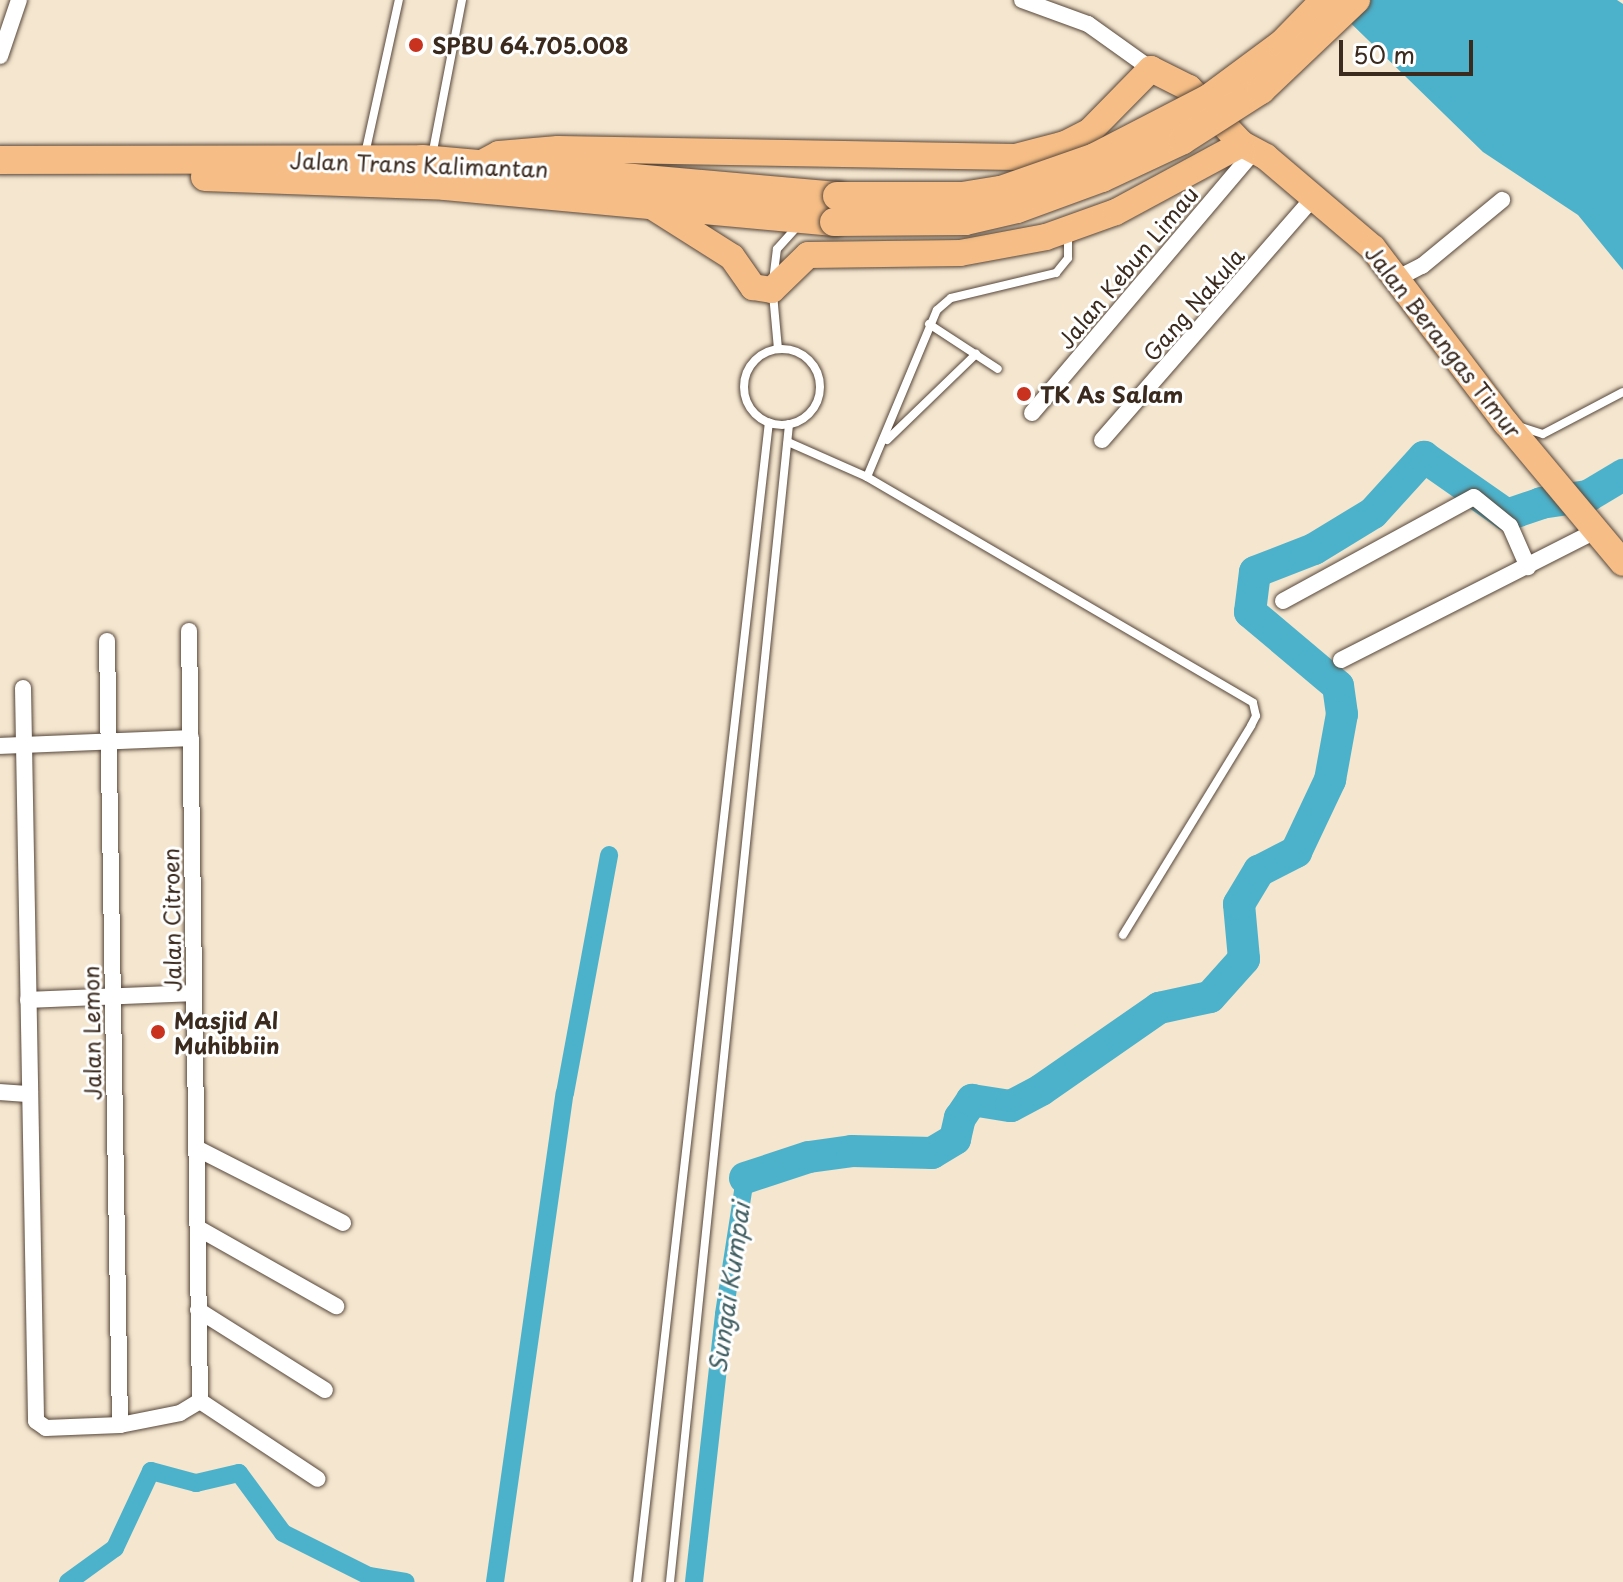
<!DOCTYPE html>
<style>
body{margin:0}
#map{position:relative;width:1623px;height:1582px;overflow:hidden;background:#f4e6cf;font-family:"Playpen Sans",sans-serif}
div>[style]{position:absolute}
.water>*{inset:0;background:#4cb2cb}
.canal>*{height:18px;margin:-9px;padding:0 9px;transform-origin:9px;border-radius:9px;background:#4cb2cb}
.river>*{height:32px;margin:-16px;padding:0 16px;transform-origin:16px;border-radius:16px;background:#4cb2cb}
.roads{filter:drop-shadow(0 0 2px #574639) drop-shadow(0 0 2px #574639)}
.service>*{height:8px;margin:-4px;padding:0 4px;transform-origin:4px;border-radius:4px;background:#fff}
.service>.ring{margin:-4px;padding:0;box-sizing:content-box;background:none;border:8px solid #fff;border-radius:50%}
.minor>*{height:16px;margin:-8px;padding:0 8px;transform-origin:8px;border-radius:8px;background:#fff}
.primary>*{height:26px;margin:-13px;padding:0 13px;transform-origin:13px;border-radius:13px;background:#f6be86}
.trunk>*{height:28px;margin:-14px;padding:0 14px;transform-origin:14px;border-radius:14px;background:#f6be86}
.bridges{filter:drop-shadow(0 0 2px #574639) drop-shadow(0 0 2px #574639)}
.trunk-bridge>*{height:28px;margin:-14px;padding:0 14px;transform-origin:14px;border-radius:14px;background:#f6be86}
.dots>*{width:22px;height:22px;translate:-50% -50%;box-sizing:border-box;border:4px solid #fff;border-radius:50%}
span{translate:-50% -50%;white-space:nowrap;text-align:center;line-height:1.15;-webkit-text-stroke:6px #fff;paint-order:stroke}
.poi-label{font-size:22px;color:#3b2a1e;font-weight:700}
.left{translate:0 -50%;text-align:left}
.street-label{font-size:22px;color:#3b2a1e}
.water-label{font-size:24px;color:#426063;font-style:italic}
.scale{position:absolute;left:1339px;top:40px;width:134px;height:36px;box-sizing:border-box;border:4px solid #3b2a1e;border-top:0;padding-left:10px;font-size:24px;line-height:28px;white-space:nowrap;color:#3b2a1e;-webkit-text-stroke:6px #fff;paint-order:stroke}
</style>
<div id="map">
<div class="water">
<i style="clip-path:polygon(1327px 0,1617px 0,1623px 4px,1623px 270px,1578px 215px,1483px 152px)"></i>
</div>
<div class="canal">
<i style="left:68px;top:1582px;width:58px;rotate:-35.9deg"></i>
<i style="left:115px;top:1548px;width:85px;rotate:-64.9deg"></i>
<i style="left:151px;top:1471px;width:47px;rotate:14.9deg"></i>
<i style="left:196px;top:1483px;width:44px;rotate:-13.1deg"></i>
<i style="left:239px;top:1473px;width:74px;rotate:53.7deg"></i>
<i style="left:283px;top:1533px;width:96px;rotate:26.6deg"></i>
<i style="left:369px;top:1576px;width:37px;rotate:9deg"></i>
<i style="left:495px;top:1582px;width:494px;rotate:-81.9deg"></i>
<i style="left:565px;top:1093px;width:242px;rotate:-79.5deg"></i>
<i style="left:694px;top:1582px;width:270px;rotate:-83.6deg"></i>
<i style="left:724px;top:1314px;width:138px;rotate:-81.2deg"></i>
</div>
<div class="river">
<i style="left:745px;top:1178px;width:67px;rotate:-18.2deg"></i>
<i style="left:809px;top:1157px;width:43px;rotate:-7.9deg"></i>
<i style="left:852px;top:1151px;width:80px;rotate:1.4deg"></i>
<i style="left:932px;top:1153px;width:27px;rotate:-31deg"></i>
<i style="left:955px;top:1139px;width:22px;rotate:-77deg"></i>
<i style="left:960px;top:1118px;width:22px;rotate:-56deg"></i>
<i style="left:972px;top:1100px;width:39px;rotate:9deg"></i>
<i style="left:1011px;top:1106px;width:34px;rotate:-28deg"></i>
<i style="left:1041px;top:1090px;width:144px;rotate:-34.8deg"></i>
<i style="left:1159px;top:1008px;width:52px;rotate:-12.2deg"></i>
<i style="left:1210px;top:997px;width:51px;rotate:-48.2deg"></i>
<i style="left:1244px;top:959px;width:55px;rotate:-95.2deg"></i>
<i style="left:1239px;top:904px;width:39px;rotate:-59deg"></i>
<i style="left:1259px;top:871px;width:42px;rotate:-27.2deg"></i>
<i style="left:1296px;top:852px;width:80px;rotate:-64.7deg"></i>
<i style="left:1330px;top:780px;width:67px;rotate:-79.7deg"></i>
<i style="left:1342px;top:714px;width:28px;rotate:-98deg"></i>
<i style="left:1338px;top:686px;width:115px;rotate:-139.9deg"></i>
<i style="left:1250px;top:612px;width:40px;rotate:-82.9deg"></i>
<i style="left:1255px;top:572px;width:63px;rotate:-21.3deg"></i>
<i style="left:1314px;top:549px;width:69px;rotate:-31.4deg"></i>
<i style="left:1373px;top:513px;width:76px;rotate:-47.7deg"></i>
<i style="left:1424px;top:457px;width:101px;rotate:34.9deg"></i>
<i style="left:1507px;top:515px;width:36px;rotate:-19deg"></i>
<i style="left:1541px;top:503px;width:48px;rotate:-8.5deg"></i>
<i style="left:1588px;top:496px;width:41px;rotate:-31deg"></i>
</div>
<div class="roads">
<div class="service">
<i style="left:365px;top:154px;width:158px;rotate:-77.6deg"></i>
<i style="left:432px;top:156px;width:159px;rotate:-79.1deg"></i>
<i style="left:773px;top:281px;width:32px;rotate:-83deg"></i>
<i style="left:777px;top:249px;width:30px;rotate:-48deg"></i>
<i style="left:773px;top:294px;width:55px;rotate:84.8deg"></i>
<i style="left:929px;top:324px;width:82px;rotate:33.1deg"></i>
<i class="ring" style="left:744px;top:349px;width:68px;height:68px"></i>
<i style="left:1518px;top:426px;width:26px;rotate:18deg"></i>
<i style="left:1543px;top:434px;width:90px;rotate:-27.7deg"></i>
<i style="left:887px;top:440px;width:124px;rotate:-44deg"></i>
<i style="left:788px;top:442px;width:86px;rotate:23.9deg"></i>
<i style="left:867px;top:477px;width:447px;rotate:30.3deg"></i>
<i style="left:1253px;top:703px;width:13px;rotate:77deg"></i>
<i style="left:1256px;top:716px;width:11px;rotate:117deg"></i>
<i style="left:1251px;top:726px;width:245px;rotate:121.5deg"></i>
<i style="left:867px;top:477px;width:181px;rotate:-67.3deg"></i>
<i style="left:937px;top:310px;width:18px;rotate:-41deg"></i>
<i style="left:951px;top:298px;width:108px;rotate:-13.4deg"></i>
<i style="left:1056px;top:273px;width:19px;rotate:-51deg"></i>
<i style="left:1068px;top:258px;width:25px;rotate:-90deg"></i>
<i style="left:637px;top:1582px;width:1167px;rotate:-83.51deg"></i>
<i style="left:670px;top:1582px;width:1164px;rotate:-84.13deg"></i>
</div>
<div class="minor">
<i style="left:1022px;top:0;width:70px;rotate:20deg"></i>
<i style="left:1088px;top:24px;width:77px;rotate:35.5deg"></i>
<i style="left:0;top:56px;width:59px;rotate:-71.3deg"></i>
<i style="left:1398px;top:278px;width:27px;rotate:-27deg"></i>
<i style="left:1422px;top:266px;width:104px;rotate:-39.5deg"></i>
<i style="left:1032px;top:413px;width:345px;rotate:-49.7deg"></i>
<i style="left:1102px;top:440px;width:324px;rotate:-48.9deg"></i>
<i style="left:1283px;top:601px;width:217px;rotate:-28.6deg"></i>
<i style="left:1474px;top:497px;width:46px;rotate:38.9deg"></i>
<i style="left:1510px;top:526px;width:45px;rotate:66.3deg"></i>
<i style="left:189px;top:631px;width:770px;rotate:89.18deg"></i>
<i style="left:107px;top:641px;width:784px;rotate:89.05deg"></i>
<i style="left:1341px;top:660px;width:285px;rotate:-26.9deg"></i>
<i style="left:23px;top:688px;width:733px;rotate:88.98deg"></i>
<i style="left:36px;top:1421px;width:12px;rotate:35deg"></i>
<i style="left:46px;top:1428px;width:74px;rotate:-2.3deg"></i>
<i style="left:120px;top:1425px;width:61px;rotate:-11.3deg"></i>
<i style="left:180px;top:1413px;width:23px;rotate:-31deg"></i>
<i style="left:200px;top:1401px;width:141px;rotate:33.5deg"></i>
<i style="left:0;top:746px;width:191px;rotate:-2.4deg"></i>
<i style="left:28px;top:1000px;width:166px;rotate:-2.4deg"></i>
<i style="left:0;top:1092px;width:30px;rotate:4deg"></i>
<i style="left:196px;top:1148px;width:165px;rotate:27deg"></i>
<i style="left:198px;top:1228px;width:159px;rotate:29.5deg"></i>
<i style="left:198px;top:1310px;width:150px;rotate:32.2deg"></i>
</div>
<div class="primary">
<i style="left:482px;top:163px;width:19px;rotate:-28deg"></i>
<i style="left:499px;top:154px;width:59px;rotate:-4.8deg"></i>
<i style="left:558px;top:149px;width:457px;rotate:1deg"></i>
<i style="left:1015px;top:157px;width:52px;rotate:-14.6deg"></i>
<i style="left:1065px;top:144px;width:28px;rotate:-27deg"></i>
<i style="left:1090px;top:131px;width:87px;rotate:-45.5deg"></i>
<i style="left:1151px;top:69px;width:42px;rotate:26.6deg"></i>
<i style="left:1189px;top:88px;width:77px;rotate:46.6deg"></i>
<i style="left:1242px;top:144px;width:27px;rotate:28deg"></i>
<i style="left:1266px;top:157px;width:140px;rotate:40.4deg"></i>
<i style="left:1373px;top:248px;width:220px;rotate:52.8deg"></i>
<i style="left:1506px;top:423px;width:182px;rotate:50.1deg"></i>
<i style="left:653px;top:207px;width:93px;rotate:32.3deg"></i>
<i style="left:732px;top:257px;width:37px;rotate:55deg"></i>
<i style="left:753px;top:287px;width:19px;rotate:9deg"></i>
<i style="left:772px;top:290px;width:50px;rotate:-44.2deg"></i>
<i style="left:808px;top:255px;width:152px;rotate:-0.8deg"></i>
<i style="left:960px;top:253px;width:87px;rotate:-10.5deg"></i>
<i style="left:1046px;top:237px;width:74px;rotate:-19.7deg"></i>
<i style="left:1116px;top:212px;width:143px;rotate:-28.4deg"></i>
</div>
<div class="trunk">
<i style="left:0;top:160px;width:422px;rotate:-0.1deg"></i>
<i style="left:422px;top:159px;width:417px;rotate:5.1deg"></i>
<i style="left:205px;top:177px;width:240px;rotate:2.1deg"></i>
<i style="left:445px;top:186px;width:391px;rotate:5.3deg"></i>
</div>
</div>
<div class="bridges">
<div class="trunk-bridge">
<i style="left:837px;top:196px;width:125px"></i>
<i style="left:962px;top:196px;width:39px;rotate:-9deg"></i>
<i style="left:1001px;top:190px;width:100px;rotate:-19.3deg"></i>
<i style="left:1095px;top:157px;width:128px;rotate:-27.4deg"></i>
<i style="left:1209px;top:98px;width:91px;rotate:-36.5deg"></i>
<i style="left:1282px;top:44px;width:62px;rotate:-45.7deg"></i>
<i style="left:834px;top:222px;width:131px;rotate:-0.4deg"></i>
<i style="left:965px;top:221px;width:53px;rotate:-13deg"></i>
<i style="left:1017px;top:209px;width:90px;rotate:-20deg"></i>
<i style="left:1102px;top:178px;width:89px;rotate:-25.1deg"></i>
<i style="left:1183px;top:140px;width:93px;rotate:-32.7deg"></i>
<i style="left:1261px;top:90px;width:131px;rotate:-43.5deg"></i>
</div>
</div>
<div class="dots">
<i style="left:416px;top:45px;background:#c8321e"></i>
<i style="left:1024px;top:394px;background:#c8321e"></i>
<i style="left:158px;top:1032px;background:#c8321e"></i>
</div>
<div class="poi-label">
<span class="left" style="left:432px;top:45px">SPBU 64.705.008</span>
<span class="left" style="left:1040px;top:394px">TK As Salam</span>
<span class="left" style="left:174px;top:1032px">Masjid Al<br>Muhibbiin</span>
</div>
<div class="street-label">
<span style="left:419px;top:164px;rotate:2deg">Jalan Trans Kalimantan</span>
<span style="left:1127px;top:267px;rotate:-50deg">Jalan Kebun Limau</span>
<span style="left:1193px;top:304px;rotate:-49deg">Gang Nakula</span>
<span style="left:1444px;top:341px;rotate:52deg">Jalan Berangas Timur</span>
<span style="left:171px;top:920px;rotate:-91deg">Jalan Citroen</span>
<span style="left:91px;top:1033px;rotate:-91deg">Jalan Lemon</span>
</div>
<div class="water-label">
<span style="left:729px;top:1288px;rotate:-82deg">Sungai Kumpai</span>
</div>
<div class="scale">50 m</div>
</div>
